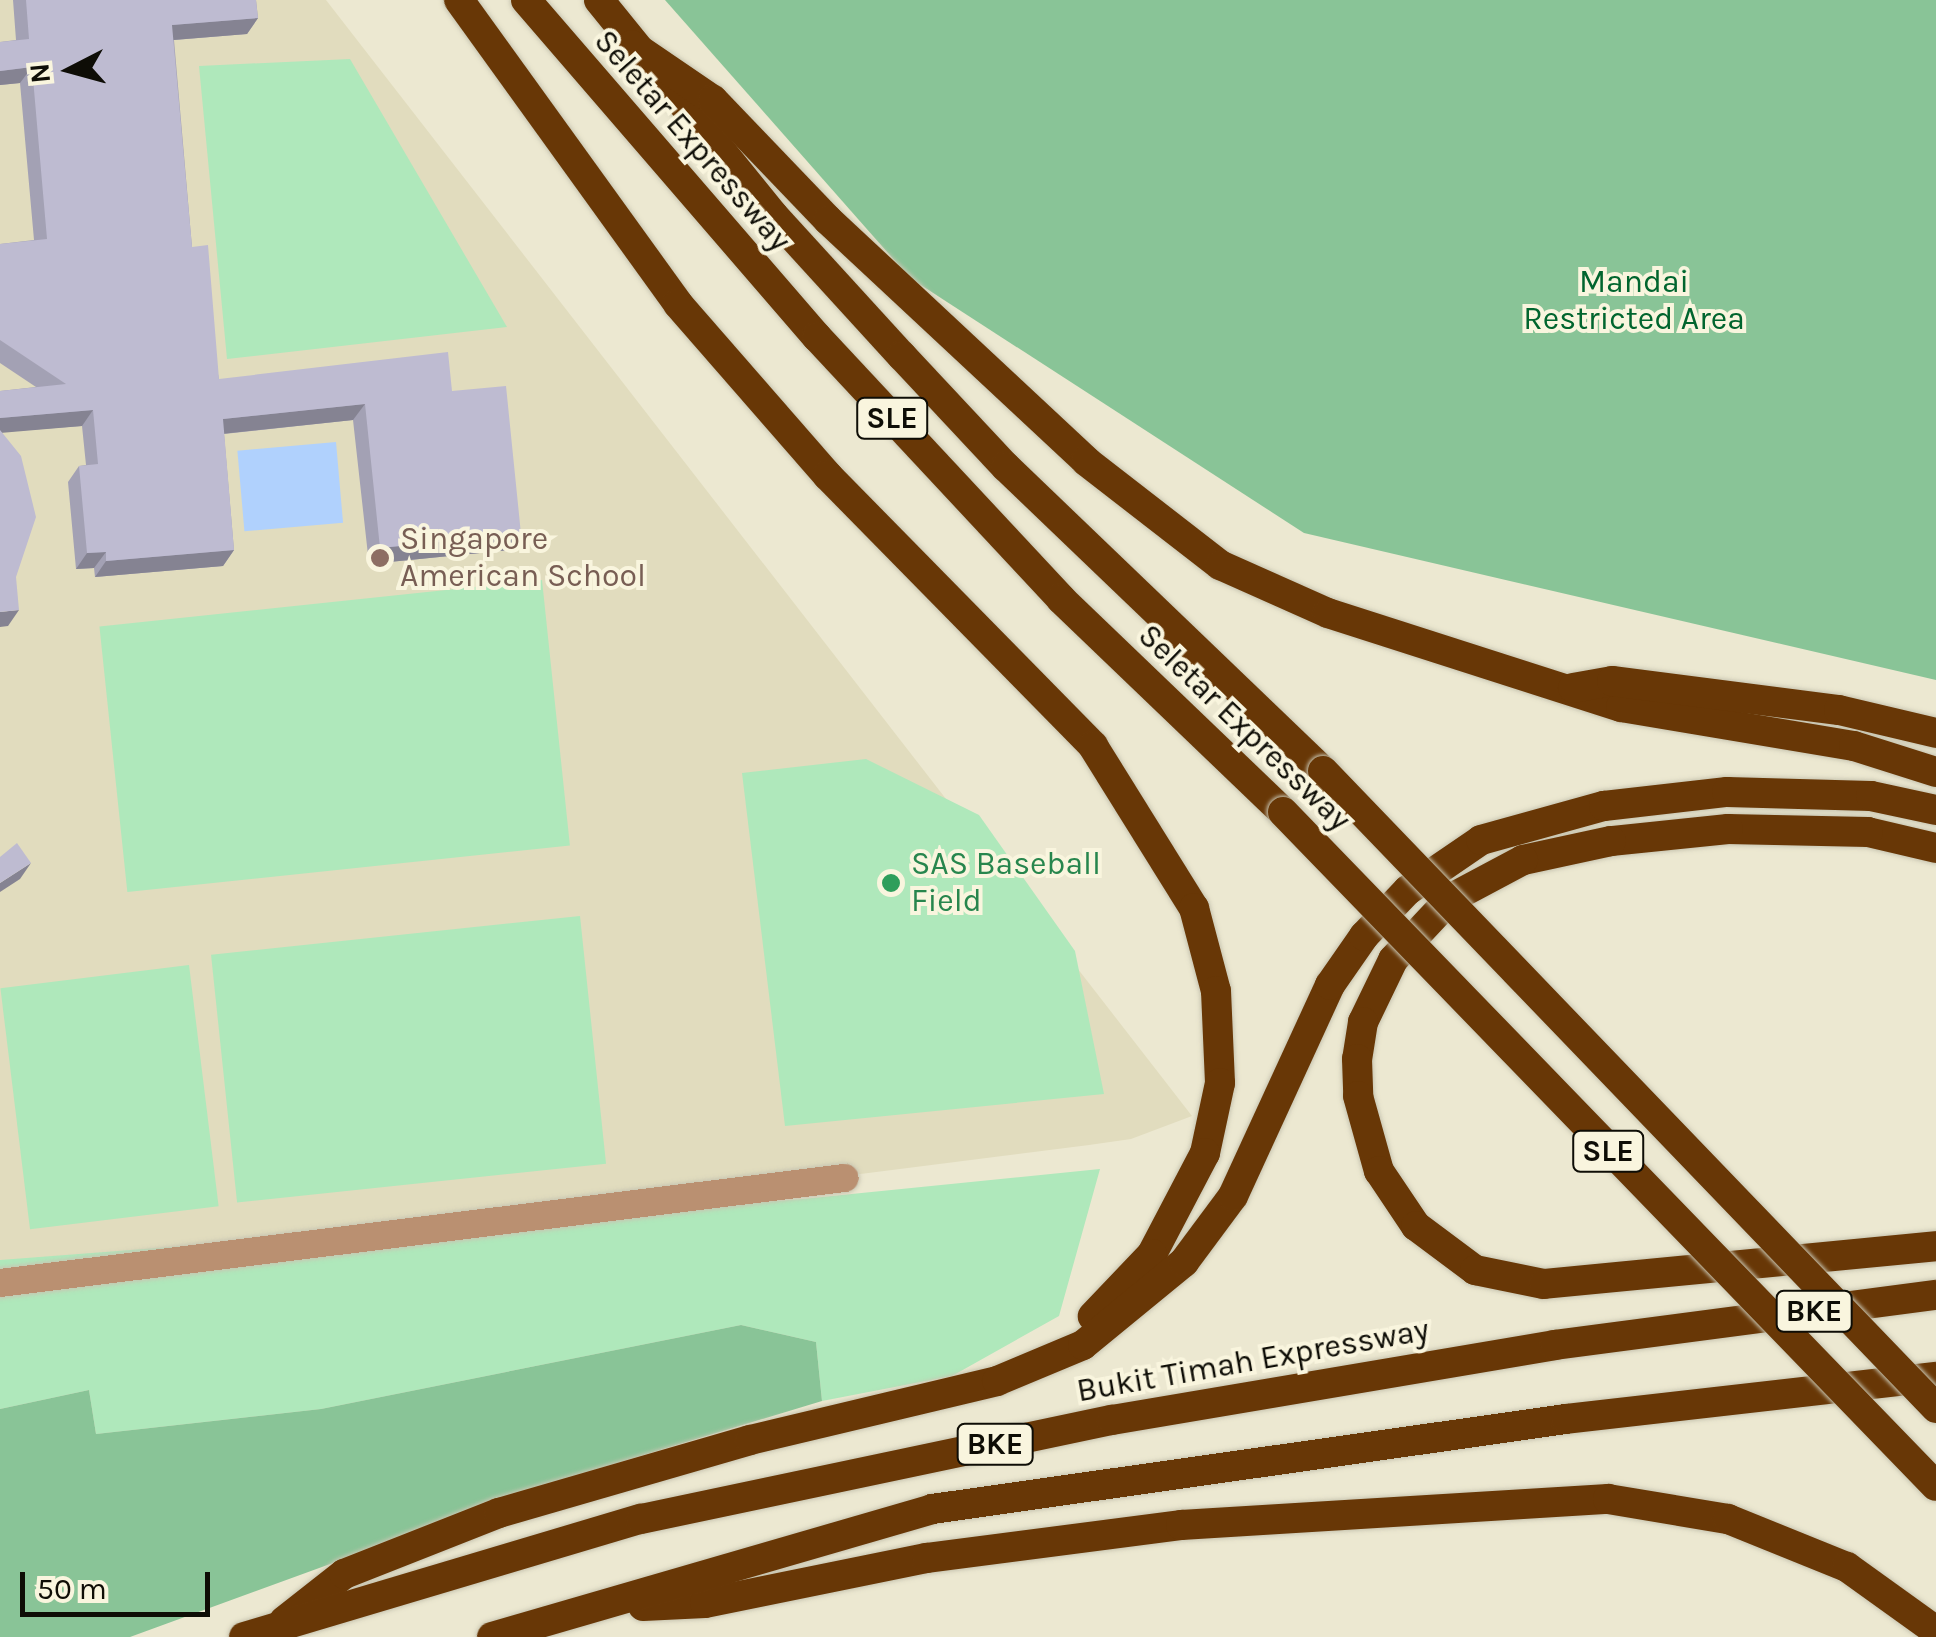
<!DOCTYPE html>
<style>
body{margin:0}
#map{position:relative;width:1936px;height:1637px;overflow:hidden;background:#ece8d1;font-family:Karla,sans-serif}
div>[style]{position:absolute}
.built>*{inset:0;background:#e1dcbe}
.green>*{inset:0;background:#afe8bb;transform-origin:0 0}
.forest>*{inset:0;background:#89c497}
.water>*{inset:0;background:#b0d1fd;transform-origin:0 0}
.roads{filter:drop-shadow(0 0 2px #c8c5b1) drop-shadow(0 0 2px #c8c5b1)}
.street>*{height:28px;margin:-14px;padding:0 14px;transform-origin:14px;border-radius:14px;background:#ba9071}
.highway>*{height:30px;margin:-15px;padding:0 15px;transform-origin:15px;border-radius:15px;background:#683706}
.bridges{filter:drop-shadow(0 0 2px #c8c5b1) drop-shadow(0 0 2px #c8c5b1)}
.highway-bridge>*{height:30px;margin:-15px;padding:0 15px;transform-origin:15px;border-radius:15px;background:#683706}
.wall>*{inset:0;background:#a3a1b4}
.shaded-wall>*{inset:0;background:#858392}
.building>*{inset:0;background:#bebbd1}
.dots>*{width:28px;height:28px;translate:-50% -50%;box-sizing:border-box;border:5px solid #f9f5de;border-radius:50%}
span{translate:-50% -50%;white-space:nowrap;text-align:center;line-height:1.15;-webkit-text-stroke:8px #f9f5de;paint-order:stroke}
.shield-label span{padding:2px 8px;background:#f9f5de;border:2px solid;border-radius:8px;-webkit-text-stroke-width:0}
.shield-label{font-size:30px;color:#0e0d06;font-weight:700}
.street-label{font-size:32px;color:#0e0d06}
.park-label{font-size:32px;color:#01652e}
.education-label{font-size:32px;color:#785e54}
.left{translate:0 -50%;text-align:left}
.leisure-label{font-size:32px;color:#27864d}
.north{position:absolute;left:20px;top:20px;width:100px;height:100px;-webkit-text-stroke:8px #f9f5de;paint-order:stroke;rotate:264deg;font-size:28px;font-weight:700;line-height:40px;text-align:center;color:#0e0d06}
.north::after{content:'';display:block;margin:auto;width:35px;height:45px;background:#0e0d06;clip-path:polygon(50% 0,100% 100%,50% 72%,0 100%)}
.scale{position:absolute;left:20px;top:1572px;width:190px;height:45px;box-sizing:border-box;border:5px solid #0e0d06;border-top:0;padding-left:12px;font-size:30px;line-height:35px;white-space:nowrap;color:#0e0d06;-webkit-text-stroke:8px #f9f5de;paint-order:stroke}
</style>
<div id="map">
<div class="built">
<i style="clip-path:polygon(0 0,326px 0,1192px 1116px,1131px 1139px,1089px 1145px,0 1283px)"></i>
</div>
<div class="green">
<i style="clip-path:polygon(350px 59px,507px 327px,227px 359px,199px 66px)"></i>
<i style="left:542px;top:580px;width:267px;height:445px;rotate:84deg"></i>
<i style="clip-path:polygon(866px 759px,979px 815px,1075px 951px,1104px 1094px,785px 1126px,742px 773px)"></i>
<i style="left:580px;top:916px;width:249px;height:371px;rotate:84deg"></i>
<i style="left:189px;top:965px;width:243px;height:190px;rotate:83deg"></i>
<i style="clip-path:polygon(1100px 1169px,1059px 1316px,952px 1376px,822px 1401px,816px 1342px,741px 1325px,321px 1409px,96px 1434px,89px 1390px,0 1409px,0 1260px,802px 1199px)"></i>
</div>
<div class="forest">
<i style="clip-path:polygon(665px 0,1936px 0,1936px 680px,1304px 533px,910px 278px)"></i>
<i style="clip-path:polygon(741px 1325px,816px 1342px,822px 1401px,558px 1481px,130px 1637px,0 1637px,0 1409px,89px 1390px,96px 1434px,321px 1409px)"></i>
</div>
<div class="water">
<i style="left:336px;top:442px;width:81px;height:99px;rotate:85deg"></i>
</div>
<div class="roads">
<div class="street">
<i style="left:0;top:1283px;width:851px;rotate:-7.09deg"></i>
</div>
<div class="highway">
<i style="left:459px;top:0;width:375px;rotate:54.2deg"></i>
<i style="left:678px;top:304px;width:228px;rotate:48.9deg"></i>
<i style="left:828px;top:476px;width:378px;rotate:45.5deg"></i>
<i style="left:1093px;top:746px;width:191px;rotate:58.1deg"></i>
<i style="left:1194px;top:908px;width:86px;rotate:75.2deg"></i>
<i style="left:1216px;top:991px;width:92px;rotate:87.5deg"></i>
<i style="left:1220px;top:1083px;width:72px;rotate:102.1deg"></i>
<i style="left:1205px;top:1153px;width:114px;rotate:117.7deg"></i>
<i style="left:1152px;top:1254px;width:86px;rotate:133.6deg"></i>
<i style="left:526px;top:0;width:445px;rotate:49.2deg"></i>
<i style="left:817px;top:337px;width:358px;rotate:47deg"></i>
<i style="left:1061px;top:599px;width:308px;rotate:43.8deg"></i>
<i style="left:599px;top:0;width:278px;rotate:51deg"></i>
<i style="left:774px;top:216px;width:190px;rotate:47.6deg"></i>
<i style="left:902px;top:356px;width:152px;rotate:46.9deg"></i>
<i style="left:1006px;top:467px;width:439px;rotate:43.8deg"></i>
<i style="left:632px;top:45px;width:98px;rotate:34.2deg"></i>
<i style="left:713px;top:100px;width:166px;rotate:46.2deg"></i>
<i style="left:828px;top:220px;width:353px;rotate:43deg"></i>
<i style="left:1086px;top:461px;width:170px;rotate:37.8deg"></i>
<i style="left:1220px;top:565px;width:118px;rotate:24deg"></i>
<i style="left:1328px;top:613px;width:308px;rotate:17.8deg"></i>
<i style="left:1621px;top:707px;width:236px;rotate:9.5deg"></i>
<i style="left:1854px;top:746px;width:86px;rotate:17.6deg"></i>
<i style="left:1573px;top:688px;width:40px;rotate:-10deg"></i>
<i style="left:1612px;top:681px;width:229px;rotate:7.3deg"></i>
<i style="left:1839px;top:710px;width:100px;rotate:13.3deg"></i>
<i style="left:1936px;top:848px;width:70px;rotate:-166.8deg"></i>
<i style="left:1868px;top:832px;width:140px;rotate:-178.8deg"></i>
<i style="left:1728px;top:829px;width:118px;rotate:174.1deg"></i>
<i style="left:1611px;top:841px;width:90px;rotate:167.8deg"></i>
<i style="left:1523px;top:860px;width:83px;rotate:151.9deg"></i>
<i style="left:1450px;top:899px;width:83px;rotate:133.1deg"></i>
<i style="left:1393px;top:960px;width:69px;rotate:115.8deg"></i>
<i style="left:1363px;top:1022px;width:37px;rotate:99deg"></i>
<i style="left:1357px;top:1059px;width:37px;rotate:88deg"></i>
<i style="left:1358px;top:1096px;width:78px;rotate:74.4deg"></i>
<i style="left:1379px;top:1171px;width:66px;rotate:56.1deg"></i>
<i style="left:1416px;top:1226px;width:74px;rotate:36.7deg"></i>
<i style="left:1475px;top:1270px;width:70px;rotate:11.5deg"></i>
<i style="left:1544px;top:1284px;width:394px;rotate:-5.5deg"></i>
<i style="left:643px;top:1606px;width:62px;rotate:-2.8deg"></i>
<i style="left:705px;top:1603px;width:227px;rotate:-11.5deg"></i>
<i style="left:927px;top:1558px;width:256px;rotate:-7.4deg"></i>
<i style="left:1181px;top:1525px;width:428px;rotate:-3.5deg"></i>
<i style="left:1608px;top:1499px;width:122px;rotate:9.5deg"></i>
<i style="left:1728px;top:1519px;width:128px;rotate:22deg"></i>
<i style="left:1847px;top:1567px;width:110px;rotate:35.7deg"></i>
<i style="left:284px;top:1621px;width:76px;rotate:-38.1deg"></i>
<i style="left:344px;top:1574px;width:167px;rotate:-21.5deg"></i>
<i style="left:499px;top:1513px;width:261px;rotate:-16.2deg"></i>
<i style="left:750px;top:1440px;width:254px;rotate:-13.4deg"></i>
<i style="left:997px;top:1381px;width:93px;rotate:-22.7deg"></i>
<i style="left:1083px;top:1345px;width:131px;rotate:-39.4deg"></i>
<i style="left:1184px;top:1262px;width:82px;rotate:-53.4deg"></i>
<i style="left:1233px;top:1196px;width:232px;rotate:-65.3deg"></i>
<i style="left:1330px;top:985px;width:60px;rotate:-55.2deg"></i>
<i style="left:1364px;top:936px;width:64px;rotate:-46.3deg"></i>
<i style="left:1408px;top:890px;width:88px;rotate:-34.4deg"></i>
<i style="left:1481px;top:840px;width:128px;rotate:-15.5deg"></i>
<i style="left:1604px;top:806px;width:124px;rotate:-6.5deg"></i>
<i style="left:1727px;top:792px;width:144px;rotate:1.6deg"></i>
<i style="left:1871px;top:796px;width:66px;rotate:12.2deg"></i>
<i style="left:244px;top:1637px;width:414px;rotate:-16.6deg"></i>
<i style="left:641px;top:1519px;width:481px;rotate:-11.9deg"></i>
<i style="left:1112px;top:1420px;width:449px;rotate:-9.6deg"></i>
<i style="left:1555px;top:1345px;width:384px;rotate:-7.5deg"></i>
<i style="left:492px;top:1637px;width:458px;rotate:-16.2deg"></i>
<i style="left:932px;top:1509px;width:640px;rotate:-8.08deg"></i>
<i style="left:1566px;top:1419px;width:372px;rotate:-6.5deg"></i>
</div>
</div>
<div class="bridges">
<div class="highway-bridge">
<i style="left:1323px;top:771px;width:884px;rotate:46.1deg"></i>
<i style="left:1283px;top:812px;width:938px;rotate:45.91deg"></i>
</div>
</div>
<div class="wall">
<i style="clip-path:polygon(13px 0,256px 0,258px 18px,247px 34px,174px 40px,192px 247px,219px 379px,452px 391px,521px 534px,510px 550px,369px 564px,353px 420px,224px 434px,234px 550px,223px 566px,95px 577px,94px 568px,76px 569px,68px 482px,79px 466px,86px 465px,82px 426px,2px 432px,16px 577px,8px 626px,0 391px,36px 387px,0 363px,0 244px,34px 240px,20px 83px,0 85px,0 42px,16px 40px)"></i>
</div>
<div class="shaded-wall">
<i style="clip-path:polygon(258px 18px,247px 34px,161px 41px,172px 25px)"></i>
<i style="clip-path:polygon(32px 67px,20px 83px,0 85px,0 71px)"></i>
<i style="clip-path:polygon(365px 404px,353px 420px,212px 435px,223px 419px)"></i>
<i style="clip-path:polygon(93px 410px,82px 426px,0 433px,0 418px)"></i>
<i style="clip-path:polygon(521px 534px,510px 550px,369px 564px,380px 548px)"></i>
<i style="clip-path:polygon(234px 550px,223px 566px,95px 577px,106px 561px)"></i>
<i style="clip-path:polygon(106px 552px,94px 568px,76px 569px,87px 553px)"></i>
<i style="clip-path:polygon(19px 610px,8px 626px,0 627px,0 612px)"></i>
<i style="clip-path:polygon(31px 863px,20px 879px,0 892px,0 883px)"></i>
</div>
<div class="building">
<i style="clip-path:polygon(26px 0,256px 0,258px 18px,172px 25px,192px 247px,208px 245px,219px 379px,448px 352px,452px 391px,506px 386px,521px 534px,380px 548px,365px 404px,223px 419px,234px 550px,106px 561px,106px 552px,87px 553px,79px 466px,98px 464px,93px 410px,0 418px,0 391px,66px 384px,0 340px,0 244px,47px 239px,32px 67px,0 71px,0 42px,29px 39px)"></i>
<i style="clip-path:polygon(0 430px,21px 456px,36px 517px,16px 577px,19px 610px,0 612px)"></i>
<i style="clip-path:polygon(17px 843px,31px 863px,0 883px,0 857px)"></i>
</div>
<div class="dots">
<i style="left:380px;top:558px;background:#8d6e63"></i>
<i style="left:891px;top:883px;background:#2e9e5b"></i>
</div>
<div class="shield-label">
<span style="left:892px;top:418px">SLE</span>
<span style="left:1608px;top:1151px">SLE</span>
<span style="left:1814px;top:1311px">BKE</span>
<span style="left:995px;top:1444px">BKE</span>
</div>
<div class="street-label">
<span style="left:692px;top:141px;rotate:49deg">Seletar Expressway</span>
<span style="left:1244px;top:728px;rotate:44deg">Seletar Expressway</span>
<span style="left:1253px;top:1361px;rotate:-10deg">Bukit Timah Expressway</span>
</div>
<div class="park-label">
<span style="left:1634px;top:301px">Mandai<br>Restricted Area</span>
</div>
<div class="education-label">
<span class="left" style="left:400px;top:558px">Singapore<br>American School</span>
</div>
<div class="leisure-label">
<span class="left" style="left:911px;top:883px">SAS Baseball<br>Field</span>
</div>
<div class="north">N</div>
<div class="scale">50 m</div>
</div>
